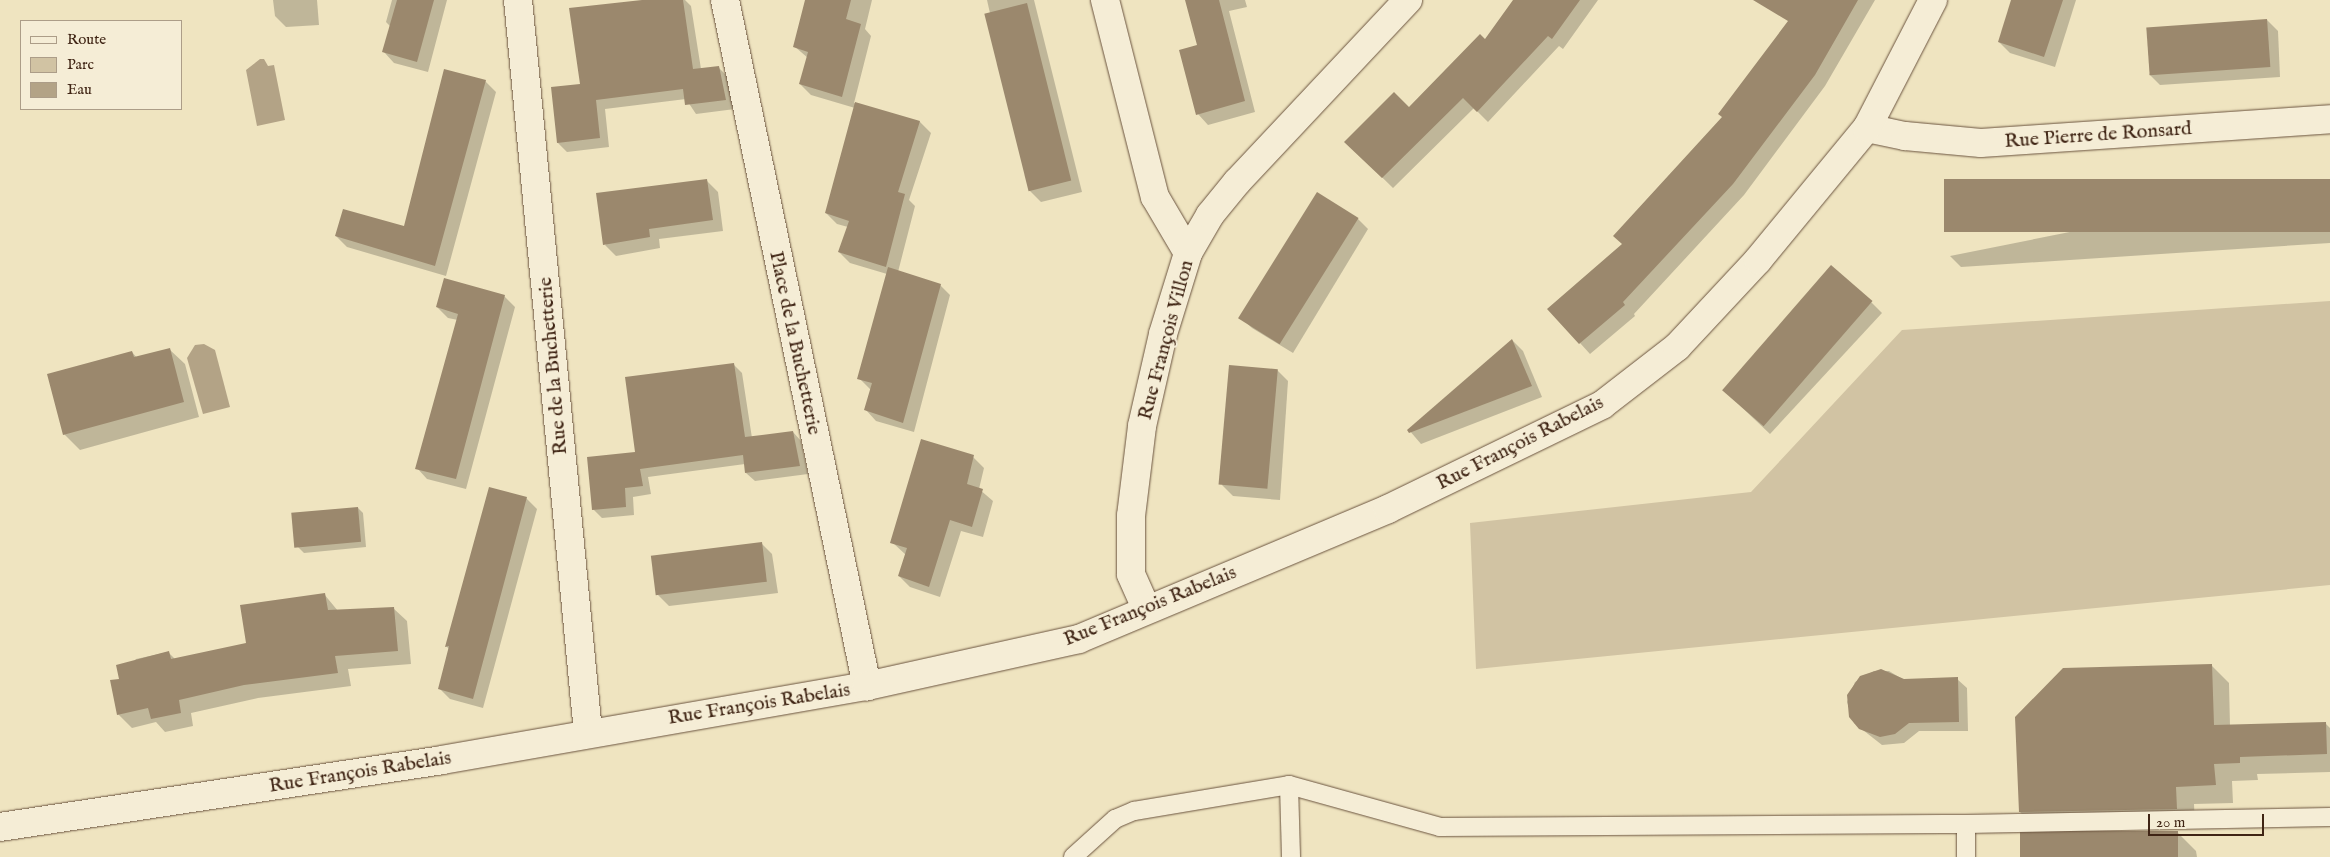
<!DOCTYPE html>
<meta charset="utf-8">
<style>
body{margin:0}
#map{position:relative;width:2330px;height:857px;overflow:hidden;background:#efe4c0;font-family:"IM FELL English",serif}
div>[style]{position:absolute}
.green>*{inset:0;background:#d1c3a3}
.water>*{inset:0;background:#b3a386}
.shadow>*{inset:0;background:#0003}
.building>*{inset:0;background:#9b886d;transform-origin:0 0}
.roads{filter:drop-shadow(0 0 1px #6b543f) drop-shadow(0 0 1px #6b543f)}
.service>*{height:18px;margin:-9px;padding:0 9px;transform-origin:9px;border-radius:9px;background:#f5edd6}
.minor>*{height:28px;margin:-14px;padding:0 14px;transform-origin:14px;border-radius:14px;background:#f5edd6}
span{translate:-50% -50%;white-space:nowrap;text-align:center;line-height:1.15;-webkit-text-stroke:4px #f5edd6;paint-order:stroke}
.street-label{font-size:20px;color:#3f2414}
.legend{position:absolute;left:20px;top:20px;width:162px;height:90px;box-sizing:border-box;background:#f5edd6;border:1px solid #ac9d88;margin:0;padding:6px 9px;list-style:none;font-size:15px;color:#3f2414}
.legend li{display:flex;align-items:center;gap:10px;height:25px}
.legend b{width:25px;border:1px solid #ac9d88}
.scale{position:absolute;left:2148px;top:814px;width:116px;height:22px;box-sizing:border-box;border:2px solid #3f2414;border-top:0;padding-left:6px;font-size:15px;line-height:18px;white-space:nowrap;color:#3f2414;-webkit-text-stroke:4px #f5edd6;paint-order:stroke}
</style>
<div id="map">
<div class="green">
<i style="clip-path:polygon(2330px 301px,2330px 585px,1476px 669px,1470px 523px,1751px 492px,1902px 330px)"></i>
</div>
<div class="water">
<i style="clip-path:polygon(260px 59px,264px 59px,268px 66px,274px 65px,285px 120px,257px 126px,246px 70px)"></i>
<i style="clip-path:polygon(204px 344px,215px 350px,230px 407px,203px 414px,187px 358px,195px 345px)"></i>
</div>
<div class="shadow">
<i style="clip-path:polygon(273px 0,317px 0,319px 25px,286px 27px,275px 16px)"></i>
<i style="clip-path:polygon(392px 0,447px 0,428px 72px,394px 63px,384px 52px,391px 27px,386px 22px)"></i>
<i style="clip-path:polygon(651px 0,685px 0,691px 6px,701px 69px,718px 67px,728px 77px,735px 109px,696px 114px,686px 99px,605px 109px,609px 147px,567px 152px,558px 143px,581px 85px)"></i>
<i style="clip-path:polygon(807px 0,872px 0,865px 29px,871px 36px,854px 103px,920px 122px,931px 133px,909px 200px,915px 206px,898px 272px,940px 285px,950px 295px,914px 432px,876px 421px,866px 410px,871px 390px,859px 378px,887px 274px,850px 263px,839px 252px,848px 227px,837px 224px,826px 213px,855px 108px,811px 95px,800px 84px,808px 58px,794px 46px)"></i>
<i style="clip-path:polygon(987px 0,1034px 0,1082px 192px,1041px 202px,1030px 191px)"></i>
<i style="clip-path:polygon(1187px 0,1245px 0,1247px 7px,1229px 11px,1255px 112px,1208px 125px,1198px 114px,1199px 46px)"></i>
<i style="clip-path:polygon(1514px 0,1598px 0,1563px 49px,1559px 46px,1488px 122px,1474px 108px,1393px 188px,1346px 142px,1409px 109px,1485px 41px)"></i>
<i style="clip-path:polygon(1797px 0,1875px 0,1825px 86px,1744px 195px,1634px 314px,1635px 316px,1590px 354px,1580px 343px,1624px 244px,1723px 117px,1789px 21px)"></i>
<i style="clip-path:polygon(2012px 0,2076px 0,2055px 67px,2010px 53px,1999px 42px)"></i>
<i style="clip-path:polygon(2267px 20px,2278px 31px,2280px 77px,2160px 85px,2149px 74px)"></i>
<i style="clip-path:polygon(485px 81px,496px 92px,446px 276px,347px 247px,336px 236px,405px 228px)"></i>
<i style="clip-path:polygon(2330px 180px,2330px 243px,1961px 267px,1950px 256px)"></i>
<i style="clip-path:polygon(707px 181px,718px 192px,723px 231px,659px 239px,660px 248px,616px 256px,605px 245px)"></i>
<i style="clip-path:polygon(1317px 194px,1358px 219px,1368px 229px,1293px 353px,1252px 328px,1242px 319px)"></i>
<i style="clip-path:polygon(504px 296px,515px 307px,466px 489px,427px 479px,417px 468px,458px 320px,448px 318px,437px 307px)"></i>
<i style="clip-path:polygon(1871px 302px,1882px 313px,1770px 434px,1733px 399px)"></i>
<i style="clip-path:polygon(1512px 340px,1523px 351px,1542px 397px,1421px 444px,1409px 430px)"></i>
<i style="clip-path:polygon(169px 349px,185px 364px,199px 417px,80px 450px,64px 434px,132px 352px,137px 358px)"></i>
<i style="clip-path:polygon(734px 365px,742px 373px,752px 438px,793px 432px,801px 441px,808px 474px,755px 481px,746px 473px,745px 464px,648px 477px,651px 494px,633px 497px,634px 515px,602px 518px,593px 509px,636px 453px)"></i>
<i style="clip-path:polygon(1277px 370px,1288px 381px,1280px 500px,1233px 496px,1222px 485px)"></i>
<i style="clip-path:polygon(973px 457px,984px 468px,979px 489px,993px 501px,983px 537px,961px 531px,940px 597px,910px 587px,899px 576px,906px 555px,892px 542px)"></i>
<i style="clip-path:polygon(526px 498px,537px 509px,483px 708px,450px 699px,439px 688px,450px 650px,446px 646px)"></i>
<i style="clip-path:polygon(358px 508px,363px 513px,366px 547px,304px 553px,298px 547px)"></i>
<i style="clip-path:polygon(761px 543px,772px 554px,778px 593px,669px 606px,658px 595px)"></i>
<i style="clip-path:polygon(324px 594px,338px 611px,393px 608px,407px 621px,411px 664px,348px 669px,351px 686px,258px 698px,191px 713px,193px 726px,165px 732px,156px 722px,132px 728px,118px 714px,121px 680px,136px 659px,168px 652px,175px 659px,248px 644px)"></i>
<i style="clip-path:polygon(2211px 665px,2229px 683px,2230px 726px,2325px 723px,2330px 728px,2330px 772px,2257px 774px,2258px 780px,2232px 781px,2233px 803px,2194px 804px,2195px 827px,2038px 830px,2020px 812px)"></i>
<i style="clip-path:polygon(1874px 671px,1889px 671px,1904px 680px,1957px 679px,1967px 688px,1968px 731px,1919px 731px,1904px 743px,1882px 745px,1854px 723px,1847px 702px,1855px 682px)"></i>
<i style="clip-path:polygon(2177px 832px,2196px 851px,2197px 857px,2021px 857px)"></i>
</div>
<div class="building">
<i style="clip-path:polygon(397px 0,434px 0,417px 62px,382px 52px)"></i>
<i style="clip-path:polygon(642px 0,683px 0,693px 69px,719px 66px,726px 100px,685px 105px,683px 89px,596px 100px,600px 138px,557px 143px,551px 87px,580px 84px,569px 8px)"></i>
<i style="clip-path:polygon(805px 0,851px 0,846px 19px,861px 24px,842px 97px,799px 84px,808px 52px,793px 47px)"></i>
<i style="clip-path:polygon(1185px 0,1219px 0,1245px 101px,1196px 115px,1179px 50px,1197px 45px)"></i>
<i style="clip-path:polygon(1513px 0,1580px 0,1552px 39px,1548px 36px,1477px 112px,1463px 98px,1382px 178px,1344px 142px,1394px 92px,1409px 107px,1480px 34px,1485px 39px)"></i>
<i style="clip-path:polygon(1753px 0,1858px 0,1815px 75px,1733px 184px,1623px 302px,1625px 305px,1579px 344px,1547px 309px,1622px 244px,1613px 236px,1722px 117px,1718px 114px,1788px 21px)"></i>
<i style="clip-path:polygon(2011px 0,2063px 0,2044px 57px,1998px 42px)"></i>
<i style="left:1027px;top:3px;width:183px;height:44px;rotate:76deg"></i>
<i style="left:2267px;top:19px;width:48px;height:121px;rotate:86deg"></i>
<i style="clip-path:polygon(444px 69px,486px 80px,435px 266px,335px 236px,343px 209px,404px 226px)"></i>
<i style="clip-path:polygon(855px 102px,920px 121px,898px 192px,905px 194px,886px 267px,838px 252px,849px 221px,825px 213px)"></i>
<i style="clip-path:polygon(707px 179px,713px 220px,649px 229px,650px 237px,603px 245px,596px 193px)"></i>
<i style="left:2330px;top:179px;width:53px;height:386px;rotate:90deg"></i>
<i style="left:1317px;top:192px;width:49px;height:149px;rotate:32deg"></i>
<i style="left:1831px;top:265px;width:55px;height:166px;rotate:41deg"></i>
<i style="clip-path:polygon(888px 267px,941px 284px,903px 423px,864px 410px,872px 383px,857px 379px)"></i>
<i style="clip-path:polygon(444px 278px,505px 295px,456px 479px,415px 469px,458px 314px,436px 307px)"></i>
<i style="clip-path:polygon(1512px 339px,1532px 386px,1409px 433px,1407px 430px)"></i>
<i style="clip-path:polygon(170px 348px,184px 402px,63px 435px,47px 374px,132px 351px,134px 357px)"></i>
<i style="clip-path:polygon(734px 363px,745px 437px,793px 431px,800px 466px,745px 473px,743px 455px,640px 469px,643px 486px,625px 488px,626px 507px,592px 510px,587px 457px,635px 452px,625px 377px)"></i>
<i style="left:1229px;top:365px;width:49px;height:120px;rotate:5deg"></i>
<i style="clip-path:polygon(921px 439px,974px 455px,967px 484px,983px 489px,972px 527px,950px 520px,929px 587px,898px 576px,907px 548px,890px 543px)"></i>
<i style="clip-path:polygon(489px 487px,527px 497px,473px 699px,438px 689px,449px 646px,445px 647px)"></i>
<i style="left:358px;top:507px;width:35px;height:67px;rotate:85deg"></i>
<i style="left:762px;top:542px;width:40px;height:112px;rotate:83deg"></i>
<i style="clip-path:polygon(325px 593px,328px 610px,394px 607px,398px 651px,335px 656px,338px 673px,244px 685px,179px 700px,181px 713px,151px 719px,148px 708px,117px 715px,110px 680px,119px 679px,116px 665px,169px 651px,171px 659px,246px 643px,240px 605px)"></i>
<i style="clip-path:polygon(2212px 664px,2214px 725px,2326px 722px,2327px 754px,2240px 757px,2240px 763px,2214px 764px,2216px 785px,2176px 787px,2177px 809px,2019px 812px,2015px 717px,2063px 668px)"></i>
<i style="clip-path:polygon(1881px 669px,1904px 679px,1958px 677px,1959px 722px,1909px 723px,1895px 734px,1880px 737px,1859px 729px,1849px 717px,1847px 695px,1860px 676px)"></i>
<i style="left:2178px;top:831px;width:26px;height:158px;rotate:90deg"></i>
</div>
<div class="roads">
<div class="service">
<i style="left:1289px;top:785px;width:72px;rotate:88.4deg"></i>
<i style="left:1966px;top:824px;width:33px;rotate:90deg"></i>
<i style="left:1073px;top:857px;width:57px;rotate:-42.1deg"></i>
<i style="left:1115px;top:819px;width:21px;rotate:-23deg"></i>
<i style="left:1134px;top:811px;width:157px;rotate:-9.5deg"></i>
<i style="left:1289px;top:785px;width:157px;rotate:15.5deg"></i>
<i style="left:1440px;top:827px;width:526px;rotate:-0.33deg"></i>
<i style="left:1966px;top:824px;width:364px;rotate:-1.1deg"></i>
</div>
<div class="minor">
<i style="left:518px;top:0;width:735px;rotate:84.54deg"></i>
<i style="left:725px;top:0;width:701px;rotate:78.31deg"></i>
<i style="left:1105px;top:0;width:203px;rotate:75.8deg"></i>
<i style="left:1155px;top:197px;width:65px;rotate:59.5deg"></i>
<i style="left:1867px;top:128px;width:39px;rotate:12deg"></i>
<i style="left:1905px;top:136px;width:76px;rotate:5.3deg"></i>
<i style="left:1981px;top:143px;width:350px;rotate:-3.9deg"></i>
<i style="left:1146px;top:608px;width:37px;rotate:-114deg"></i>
<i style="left:1131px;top:574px;width:58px;rotate:-90deg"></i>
<i style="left:1131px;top:516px;width:91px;rotate:-83deg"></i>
<i style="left:1142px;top:426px;width:94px;rotate:-77.1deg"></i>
<i style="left:1163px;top:334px;width:85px;rotate:-72.8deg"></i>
<i style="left:1188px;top:253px;width:44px;rotate:-59.9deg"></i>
<i style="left:1210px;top:215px;width:43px;rotate:-50.7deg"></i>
<i style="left:1237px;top:182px;width:250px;rotate:-46.8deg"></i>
<i style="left:0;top:827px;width:447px;rotate:-8.6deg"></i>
<i style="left:442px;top:760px;width:431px;rotate:-9.9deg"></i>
<i style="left:867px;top:686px;width:217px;rotate:-12.5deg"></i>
<i style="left:1079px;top:639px;width:335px;rotate:-22.8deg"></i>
<i style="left:1388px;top:509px;width:238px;rotate:-25.9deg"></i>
<i style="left:1602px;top:405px;width:95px;rotate:-37.7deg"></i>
<i style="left:1677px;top:347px;width:119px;rotate:-47deg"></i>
<i style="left:1758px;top:260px;width:171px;rotate:-50.5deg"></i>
<i style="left:1867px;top:128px;width:144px;rotate:-62.7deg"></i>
</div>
</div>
<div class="street-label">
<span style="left:2098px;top:135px;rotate:-4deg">Rue Pierre de Ronsard</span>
<span style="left:1166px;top:340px;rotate:-75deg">Rue François Villon</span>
<span style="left:795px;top:343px;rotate:78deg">Place de la Buchetterie</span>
<span style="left:553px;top:366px;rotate:-95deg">Rue de la Buchetterie</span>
<span style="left:1520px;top:443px;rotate:-27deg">Rue François Rabelais</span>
<span style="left:1150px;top:606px;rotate:-22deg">Rue François Rabelais</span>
<span style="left:759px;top:704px;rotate:-9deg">Rue François Rabelais</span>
<span style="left:360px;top:772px;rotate:-9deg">Rue François Rabelais</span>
</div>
<ul class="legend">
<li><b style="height:6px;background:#f5edd6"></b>Route</li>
<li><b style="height:14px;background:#d1c3a3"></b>Parc</li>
<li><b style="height:14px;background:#b3a386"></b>Eau</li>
</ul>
<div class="scale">20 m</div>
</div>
